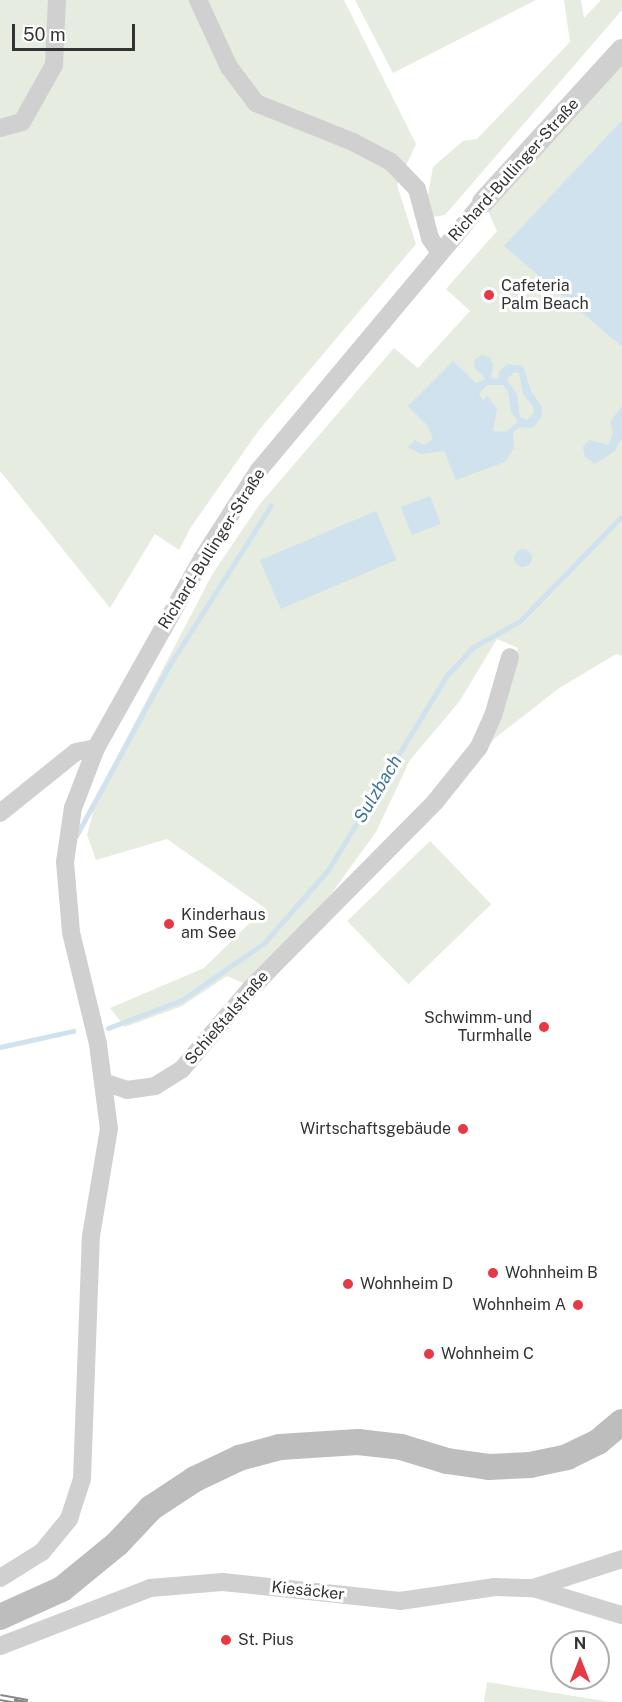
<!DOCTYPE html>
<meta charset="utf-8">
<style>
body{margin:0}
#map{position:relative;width:622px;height:1702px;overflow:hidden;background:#fff;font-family:"Public Sans",sans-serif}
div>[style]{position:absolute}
.green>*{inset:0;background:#e6ecdf;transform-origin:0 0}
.water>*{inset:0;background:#cfe2ee;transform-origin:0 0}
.round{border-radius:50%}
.stream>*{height:5px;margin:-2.5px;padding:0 2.5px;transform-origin:2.5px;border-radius:2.5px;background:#cfe2ee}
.minor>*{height:18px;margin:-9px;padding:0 9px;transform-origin:9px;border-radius:9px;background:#d0d0d0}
.tertiary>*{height:22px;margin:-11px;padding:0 11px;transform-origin:11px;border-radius:11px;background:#d0d0d0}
.secondary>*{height:26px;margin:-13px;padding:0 13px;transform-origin:13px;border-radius:13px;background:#bdbdbd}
.rail>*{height:7px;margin-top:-3.5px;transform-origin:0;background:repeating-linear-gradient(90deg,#fff 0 14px,#888 0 28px);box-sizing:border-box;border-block:2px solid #888}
.dots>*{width:16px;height:16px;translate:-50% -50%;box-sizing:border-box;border:3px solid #fff;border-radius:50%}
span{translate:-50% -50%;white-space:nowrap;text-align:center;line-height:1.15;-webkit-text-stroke:6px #fff;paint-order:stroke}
.street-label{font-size:16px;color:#333}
.poi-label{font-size:16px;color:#333}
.left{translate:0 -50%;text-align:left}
.right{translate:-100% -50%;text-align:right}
.water-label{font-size:18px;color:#3f7597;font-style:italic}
.north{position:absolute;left:550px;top:1630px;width:60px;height:60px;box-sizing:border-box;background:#fff;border:2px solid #adadad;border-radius:50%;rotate:0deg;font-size:16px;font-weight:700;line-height:24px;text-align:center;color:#333}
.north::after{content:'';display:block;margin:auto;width:21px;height:27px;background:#e63946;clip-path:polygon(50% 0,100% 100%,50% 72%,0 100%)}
.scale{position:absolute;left:12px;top:24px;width:123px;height:27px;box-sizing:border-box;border:3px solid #333;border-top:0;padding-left:8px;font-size:18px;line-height:21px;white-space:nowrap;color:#333;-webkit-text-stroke:4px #fff;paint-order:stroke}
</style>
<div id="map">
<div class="green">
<i style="clip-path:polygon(0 0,344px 0,416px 144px,397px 185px,416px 244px,259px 430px,191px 527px,179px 550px,155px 534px,110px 608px,0 471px)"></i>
<i style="clip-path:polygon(355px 0,536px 0,393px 73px)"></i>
<i style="clip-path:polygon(564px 0,581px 0,584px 18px,601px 0,622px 0,622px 10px,445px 215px,433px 217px,428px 195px,433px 167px,463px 141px,477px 139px,570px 42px)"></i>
<i style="clip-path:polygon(evenodd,622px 54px,622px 120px,505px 246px,622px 347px,622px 656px,616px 654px,558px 689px,495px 738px,262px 991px,227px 976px,182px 1006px,125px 1027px,110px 1008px,204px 968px,265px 908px,167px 839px,96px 860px,87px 835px,98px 793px,213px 573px,260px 504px,394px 348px,418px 368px,470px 311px,446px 289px,497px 231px,486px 207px,622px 54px,497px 639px,518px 648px,479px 738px,376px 859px,318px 912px,376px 832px,410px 760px,459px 702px,497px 639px)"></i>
<i style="left:430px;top:841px;width:88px;height:115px;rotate:46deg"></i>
<i style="clip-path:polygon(487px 1682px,611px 1702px,484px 1702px)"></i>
</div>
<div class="water">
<i style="clip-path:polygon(622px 120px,622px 347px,504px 246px)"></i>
<i style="clip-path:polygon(evenodd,482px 355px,490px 357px,493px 364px,491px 378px,498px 379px,499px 372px,507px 364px,523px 366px,531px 391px,542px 407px,542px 416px,533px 428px,519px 427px,513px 433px,514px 448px,505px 462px,456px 480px,444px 451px,421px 454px,408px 447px,415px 440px,424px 445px,433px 439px,428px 426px,408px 406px,453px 361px,476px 383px,486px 379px,474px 367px,475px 359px,482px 355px,514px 372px,519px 373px,523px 394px,533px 406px,534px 412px,527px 420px,520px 417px,517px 394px,507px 380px,514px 372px,482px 355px,487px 385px,503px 385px,508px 391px,511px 412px,518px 421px,506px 432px,493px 431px,497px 409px,487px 395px,483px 401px,479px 394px,487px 385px)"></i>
<i style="clip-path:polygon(622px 406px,622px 437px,615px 451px,595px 464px,585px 457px,583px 447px,589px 440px,609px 445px,613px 432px,610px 422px)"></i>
<i style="left:430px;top:496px;width:30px;height:31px;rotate:69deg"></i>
<i style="left:376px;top:511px;width:53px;height:126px;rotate:67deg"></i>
<i class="round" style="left:514px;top:549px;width:18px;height:18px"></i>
</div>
<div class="stream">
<i style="left:76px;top:836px;width:190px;rotate:-61.4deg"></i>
<i style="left:167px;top:669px;width:194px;rotate:-57.6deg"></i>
<i style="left:108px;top:1028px;width:79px;rotate:-20.7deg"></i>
<i style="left:182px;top:1000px;width:100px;rotate:-34.8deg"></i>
<i style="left:264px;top:943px;width:97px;rotate:-48.8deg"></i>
<i style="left:328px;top:870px;width:228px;rotate:-58.6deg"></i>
<i style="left:447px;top:675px;width:38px;rotate:-47deg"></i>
<i style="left:473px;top:647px;width:54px;rotate:-29deg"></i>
<i style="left:520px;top:621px;width:146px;rotate:-45.8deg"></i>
<i style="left:0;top:1047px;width:75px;rotate:-12.4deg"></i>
</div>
<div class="minor">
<i style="left:198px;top:0;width:74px;rotate:65.2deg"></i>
<i style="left:229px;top:67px;width:45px;rotate:53.1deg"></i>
<i style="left:256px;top:103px;width:105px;rotate:21.9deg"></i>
<i style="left:353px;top:142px;width:43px;rotate:27.8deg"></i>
<i style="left:391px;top:162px;width:37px;rotate:46deg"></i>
<i style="left:417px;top:189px;width:51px;rotate:75.1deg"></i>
<i style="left:430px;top:238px;width:18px;rotate:56deg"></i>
<i style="left:0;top:128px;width:23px;rotate:-15deg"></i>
<i style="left:22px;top:122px;width:65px;rotate:-60.7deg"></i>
<i style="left:54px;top:65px;width:65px;rotate:-87.4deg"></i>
<i style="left:0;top:813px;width:97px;rotate:-38.8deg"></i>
<i style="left:76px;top:752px;width:20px;rotate:-11deg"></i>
<i style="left:106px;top:1083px;width:22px;rotate:18deg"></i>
<i style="left:127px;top:1090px;width:28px;rotate:-8deg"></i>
<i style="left:155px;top:1086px;width:32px;rotate:-32deg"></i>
<i style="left:182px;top:1069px;width:105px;rotate:-49.6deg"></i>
<i style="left:250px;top:989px;width:263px;rotate:-45.3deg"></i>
<i style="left:435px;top:802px;width:70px;rotate:-51.3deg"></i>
<i style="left:479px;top:747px;width:34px;rotate:-66deg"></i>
<i style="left:493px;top:716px;width:61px;rotate:-73.9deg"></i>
<i style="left:0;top:1578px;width:49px;rotate:-31.8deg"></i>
<i style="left:42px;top:1552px;width:43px;rotate:-50.7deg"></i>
<i style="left:69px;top:1519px;width:42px;rotate:-72deg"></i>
<i style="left:82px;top:1479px;width:243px;rotate:-87.9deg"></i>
<i style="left:91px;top:1236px;width:109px;rotate:-80.5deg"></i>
<i style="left:109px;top:1129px;width:86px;rotate:-97.4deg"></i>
<i style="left:98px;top:1044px;width:115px;rotate:-103.6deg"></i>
<i style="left:71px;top:932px;width:70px;rotate:-94.9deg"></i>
<i style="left:65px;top:862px;width:55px;rotate:-81.6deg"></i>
<i style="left:73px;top:808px;width:64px;rotate:-69deg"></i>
<i style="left:96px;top:748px;width:217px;rotate:-60.7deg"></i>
<i style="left:202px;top:559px;width:106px;rotate:-57.4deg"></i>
<i style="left:259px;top:470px;width:349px;rotate:-50.1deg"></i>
<i style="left:533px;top:1588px;width:94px;rotate:-18deg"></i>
<i style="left:0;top:1646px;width:161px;rotate:-21.1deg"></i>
<i style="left:150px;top:1588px;width:73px;rotate:-4.7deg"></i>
<i style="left:223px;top:1582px;width:178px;rotate:6.1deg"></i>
<i style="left:400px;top:1601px;width:96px;rotate:-8.4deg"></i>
<i style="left:495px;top:1587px;width:38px;rotate:2deg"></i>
<i style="left:533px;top:1588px;width:93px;rotate:16.9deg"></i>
</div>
<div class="tertiary">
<i style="left:483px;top:202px;width:206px;rotate:-47.6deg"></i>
</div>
<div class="secondary">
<i style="left:0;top:1617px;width:68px;rotate:-24.3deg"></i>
<i style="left:62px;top:1589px;width:71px;rotate:-39.3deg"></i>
<i style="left:117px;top:1544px;width:50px;rotate:-46.6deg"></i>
<i style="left:151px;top:1508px;width:53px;rotate:-33.4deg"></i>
<i style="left:195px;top:1479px;width:49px;rotate:-25.5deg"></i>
<i style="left:239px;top:1458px;width:42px;rotate:-15deg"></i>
<i style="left:280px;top:1447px;width:78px;rotate:-3.7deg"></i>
<i style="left:358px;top:1442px;width:43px;rotate:6.6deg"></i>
<i style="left:401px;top:1447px;width:48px;rotate:16.9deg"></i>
<i style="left:447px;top:1461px;width:42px;rotate:8.1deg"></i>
<i style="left:489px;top:1467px;width:41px;rotate:-2.8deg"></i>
<i style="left:530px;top:1465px;width:38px;rotate:-12deg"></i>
<i style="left:567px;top:1457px;width:34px;rotate:-26deg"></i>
<i style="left:598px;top:1442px;width:31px;rotate:-40deg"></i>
</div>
<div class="rail">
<i style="left:0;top:1697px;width:28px;rotate:10deg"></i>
</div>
<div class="dots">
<i style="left:489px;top:295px;background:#e63946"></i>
<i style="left:169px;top:924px;background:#e63946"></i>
<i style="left:544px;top:1027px;background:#e63946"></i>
<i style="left:463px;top:1129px;background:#e63946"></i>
<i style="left:493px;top:1273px;background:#e63946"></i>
<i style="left:348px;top:1284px;background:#e63946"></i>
<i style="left:578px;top:1305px;background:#e63946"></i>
<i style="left:429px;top:1354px;background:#e63946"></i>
<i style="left:226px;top:1640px;background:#e63946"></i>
</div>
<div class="street-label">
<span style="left:514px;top:170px;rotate:-48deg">Richard-Bullinger-Straße</span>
<span style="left:212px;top:549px;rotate:-58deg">Richard-Bullinger-Straße</span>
<span style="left:227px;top:1018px;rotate:-49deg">Schießtalstraße</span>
<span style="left:308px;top:1591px;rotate:6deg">Kiesäcker</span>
</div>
<div class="poi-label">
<span class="left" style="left:501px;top:295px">Cafeteria<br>Palm Beach</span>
<span class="left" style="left:181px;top:924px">Kinderhaus<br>am See</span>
<span class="right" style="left:532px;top:1027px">Schwimm- und<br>Turmhalle</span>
<span class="right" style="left:451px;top:1129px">Wirtschaftsgebäude</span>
<span class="left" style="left:505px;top:1273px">Wohnheim B</span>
<span class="left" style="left:360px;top:1284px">Wohnheim D</span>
<span class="right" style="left:566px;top:1305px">Wohnheim A</span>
<span class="left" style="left:441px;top:1354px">Wohnheim C</span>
<span class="left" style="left:238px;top:1640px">St. Pius</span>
</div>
<div class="water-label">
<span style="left:378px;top:789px;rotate:-59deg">Sulzbach</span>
</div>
<div class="north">N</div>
<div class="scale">50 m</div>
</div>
